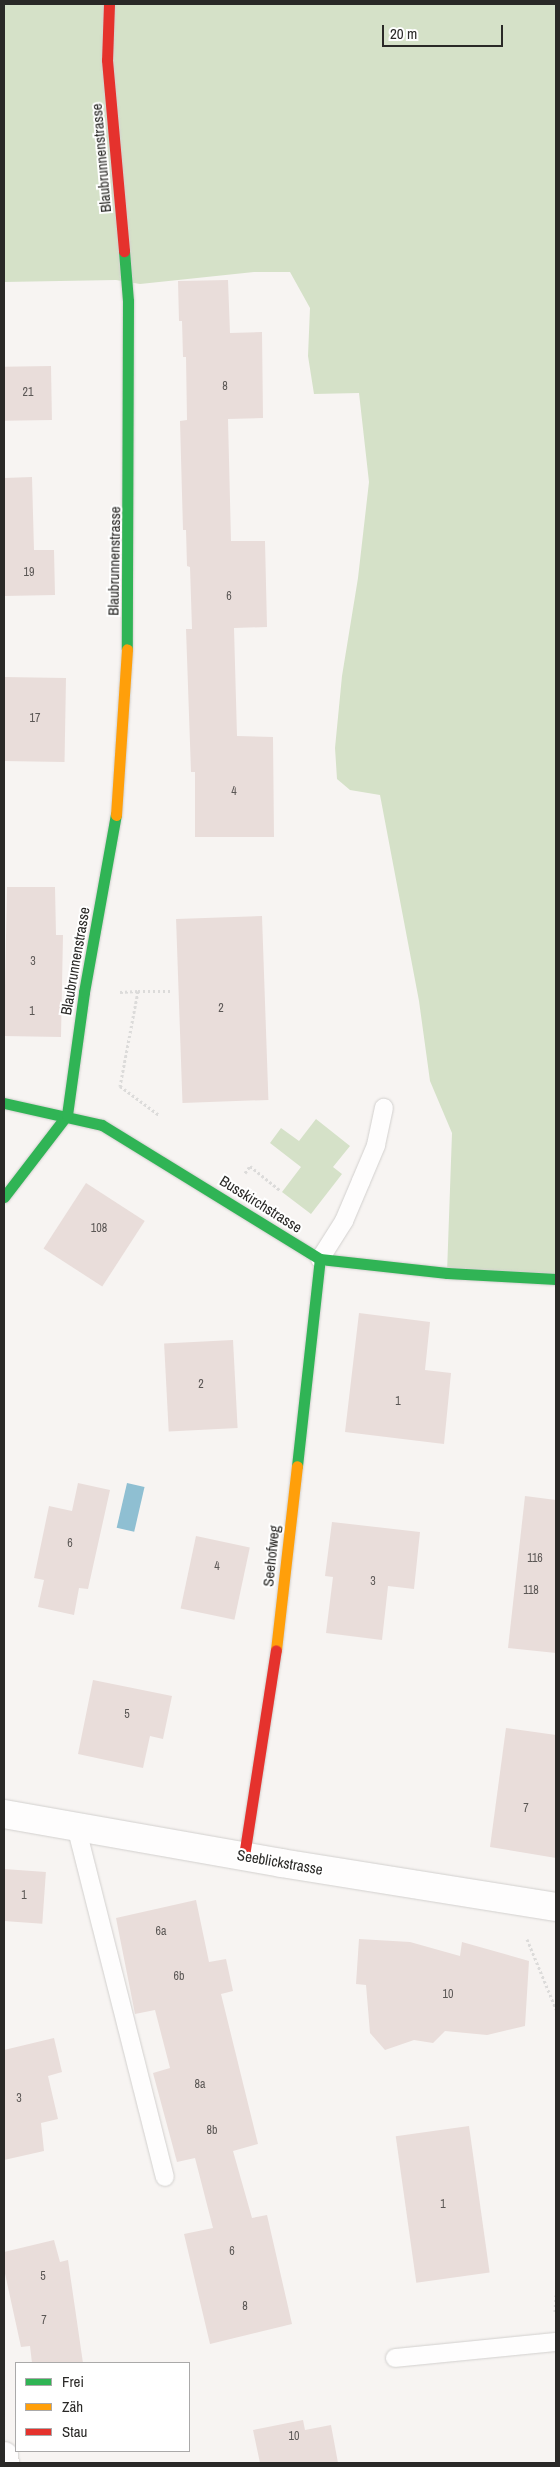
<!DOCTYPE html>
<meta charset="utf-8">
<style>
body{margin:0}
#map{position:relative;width:560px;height:2467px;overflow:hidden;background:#f7f4f2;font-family:"Archivo Narrow",sans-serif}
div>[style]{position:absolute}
.green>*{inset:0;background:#d5e1c8}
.water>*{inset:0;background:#8fbfd2;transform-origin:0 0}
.building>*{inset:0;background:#e9ddda;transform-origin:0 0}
.path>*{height:3px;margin-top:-1.5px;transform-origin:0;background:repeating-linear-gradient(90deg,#dcdbda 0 2.5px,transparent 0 5px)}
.roads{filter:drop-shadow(0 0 1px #d2d0ce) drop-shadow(0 0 1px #d2d0ce)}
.lane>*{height:18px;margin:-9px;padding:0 9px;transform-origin:9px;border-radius:9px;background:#fefdfd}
.street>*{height:28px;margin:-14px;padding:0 14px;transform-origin:14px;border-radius:14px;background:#fefdfd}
.fast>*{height:11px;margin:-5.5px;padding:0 5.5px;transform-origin:5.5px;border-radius:5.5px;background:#30b455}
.slow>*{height:11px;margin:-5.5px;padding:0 5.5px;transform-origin:5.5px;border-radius:5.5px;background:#ff9f0a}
.jam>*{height:11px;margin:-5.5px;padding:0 5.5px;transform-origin:5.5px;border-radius:5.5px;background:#e5322d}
span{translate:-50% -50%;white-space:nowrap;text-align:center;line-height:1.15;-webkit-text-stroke:4px #fff;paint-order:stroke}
.number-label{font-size:12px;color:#5b5755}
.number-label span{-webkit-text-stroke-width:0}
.street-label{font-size:15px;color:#2a2927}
.frame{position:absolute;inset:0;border:5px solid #2a2927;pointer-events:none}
.legend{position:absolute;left:15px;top:2362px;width:175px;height:90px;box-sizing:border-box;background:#fff;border:1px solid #aaa9a9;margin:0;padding:6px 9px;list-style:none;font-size:15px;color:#2a2927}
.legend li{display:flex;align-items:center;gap:10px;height:25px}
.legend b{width:25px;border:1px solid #aaa9a9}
.scale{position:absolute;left:382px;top:25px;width:121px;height:22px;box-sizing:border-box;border:2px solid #2a2927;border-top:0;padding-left:6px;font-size:15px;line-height:18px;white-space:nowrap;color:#2a2927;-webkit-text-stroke:4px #fff;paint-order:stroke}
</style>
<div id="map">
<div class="green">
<i style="clip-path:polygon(4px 4px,556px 4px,556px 1279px,447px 1273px,452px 1133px,430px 1081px,419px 1001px,380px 795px,350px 790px,337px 779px,335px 748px,342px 676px,358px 578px,369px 482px,359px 393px,314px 394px,308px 356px,310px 308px,290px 272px,254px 272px,140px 284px,116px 280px,4px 282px)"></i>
<i style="clip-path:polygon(316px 1119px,350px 1146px,333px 1167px,342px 1174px,311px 1214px,282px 1192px,301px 1167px,270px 1143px,281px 1128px,299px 1141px)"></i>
</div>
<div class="water">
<i style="left:127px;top:1483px;width:18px;height:46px;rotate:13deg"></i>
</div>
<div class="building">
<i style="clip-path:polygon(228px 280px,230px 333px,262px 332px,263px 418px,228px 419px,231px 541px,265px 541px,267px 627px,234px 628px,237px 736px,273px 737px,274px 837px,195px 837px,195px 772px,191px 772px,186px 629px,192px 629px,190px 567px,187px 566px,186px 530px,183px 530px,180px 421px,187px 420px,186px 357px,183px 357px,182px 321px,179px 321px,178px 281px)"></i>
<i style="left:51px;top:366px;width:54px;height:47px;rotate:89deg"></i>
<i style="clip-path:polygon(32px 477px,34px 550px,54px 550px,55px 595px,4px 596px,4px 478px)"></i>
<i style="left:4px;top:677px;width:62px;height:84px;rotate:1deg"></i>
<i style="clip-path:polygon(7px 887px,55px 887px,56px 935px,63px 935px,61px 1037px,4px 1036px)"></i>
<i style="left:262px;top:916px;width:184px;height:86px;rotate:88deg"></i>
<i style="left:86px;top:1183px;width:70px;height:78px;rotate:33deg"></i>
<i style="clip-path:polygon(359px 1313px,430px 1322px,425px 1370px,451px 1373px,444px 1444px,345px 1432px)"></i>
<i style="left:233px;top:1340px;width:88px;height:69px;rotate:87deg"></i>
<i style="clip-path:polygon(78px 1483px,110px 1490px,88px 1589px,79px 1588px,74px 1615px,38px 1607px,44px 1580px,34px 1578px,49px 1506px,72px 1511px)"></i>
<i style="clip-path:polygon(525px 1496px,556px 1500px,556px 1653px,508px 1648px)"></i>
<i style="clip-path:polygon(332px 1522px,420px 1532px,414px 1589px,388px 1586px,382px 1640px,326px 1633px,333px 1577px,325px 1576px)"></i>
<i style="left:196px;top:1536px;width:55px;height:74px;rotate:12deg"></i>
<i style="clip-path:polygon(93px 1680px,172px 1696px,163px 1739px,150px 1736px,143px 1768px,78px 1754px)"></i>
<i style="clip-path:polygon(506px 1728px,556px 1735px,556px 1858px,490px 1847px)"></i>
<i style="left:4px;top:1869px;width:42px;height:52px;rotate:4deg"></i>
<i style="clip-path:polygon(196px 1900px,209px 1962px,226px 1959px,233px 1991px,221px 1994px,258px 2144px,233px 2151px,252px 2218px,267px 2215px,292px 2324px,210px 2344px,184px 2234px,213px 2228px,195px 2158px,177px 2162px,153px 2073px,170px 2068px,155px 2010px,135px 2014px,116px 1918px)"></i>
<i style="clip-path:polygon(359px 1939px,410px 1942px,460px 1956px,462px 1942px,529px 1961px,525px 2026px,487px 2035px,445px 2031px,433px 2043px,414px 2040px,385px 2050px,370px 2033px,366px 1985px,356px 1984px)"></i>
<i style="clip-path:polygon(54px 2038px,62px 2072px,48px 2076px,58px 2119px,41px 2123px,44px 2151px,4px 2160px,4px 2050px)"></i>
<i style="left:469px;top:2126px;width:148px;height:74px;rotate:82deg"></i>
<i style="clip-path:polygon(54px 2240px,60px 2262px,68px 2260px,83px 2363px,32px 2363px,30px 2346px,21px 2347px,4px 2269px,4px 2252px)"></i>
<i style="clip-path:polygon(303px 2420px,305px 2430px,331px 2425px,338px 2463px,260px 2463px,253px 2430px)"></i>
</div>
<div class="path">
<i style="left:138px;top:991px;width:33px"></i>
<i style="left:120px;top:992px;width:18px;rotate:-3deg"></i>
<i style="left:138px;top:991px;width:97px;rotate:100.7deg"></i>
<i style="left:120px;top:1086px;width:49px;rotate:36.6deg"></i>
<i style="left:245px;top:1173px;width:9px;rotate:-54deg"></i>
<i style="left:250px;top:1166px;width:38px;rotate:39deg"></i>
<i style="left:527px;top:1939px;width:76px;rotate:67.5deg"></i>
<i style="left:555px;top:2312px;width:17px;rotate:-87deg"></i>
</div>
<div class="roads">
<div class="lane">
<i style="left:320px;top:1259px;width:45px;rotate:-57.7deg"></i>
<i style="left:344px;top:1221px;width:43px;rotate:-67deg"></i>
<i style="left:361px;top:1181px;width:39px;rotate:-67deg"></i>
<i style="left:376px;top:1145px;width:38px;rotate:-78deg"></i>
<i style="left:76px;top:1826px;width:362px;rotate:75.8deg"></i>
<i style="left:395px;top:2358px;width:162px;rotate:-5.7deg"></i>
</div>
<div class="street">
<i style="left:4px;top:1814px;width:281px;rotate:10deg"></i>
<i style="left:281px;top:1863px;width:278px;rotate:9.1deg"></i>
<i style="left:4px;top:2456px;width:7px;rotate:82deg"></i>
</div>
<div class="fast">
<i style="left:124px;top:251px;width:50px;rotate:85.4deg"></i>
<i style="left:128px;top:301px;width:348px;rotate:90.2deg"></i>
<i style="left:4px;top:1103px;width:100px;rotate:12.7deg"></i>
<i style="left:102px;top:1125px;width:256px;rotate:31.6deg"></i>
<i style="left:320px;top:1259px;width:128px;rotate:6.3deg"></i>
<i style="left:447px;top:1273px;width:109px;rotate:3.2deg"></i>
<i style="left:4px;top:1197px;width:103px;rotate:-52.5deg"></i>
<i style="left:67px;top:1115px;width:124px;rotate:-82.1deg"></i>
<i style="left:84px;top:992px;width:180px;rotate:-79.8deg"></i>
<i style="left:297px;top:1466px;width:208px;rotate:-83.7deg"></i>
</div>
<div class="slow">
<i style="left:116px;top:815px;width:166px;rotate:-86.2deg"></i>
<i style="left:276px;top:1650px;width:185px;rotate:-83.5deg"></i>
</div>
<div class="jam">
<i style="left:109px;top:4px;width:56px;rotate:92deg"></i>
<i style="left:107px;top:60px;width:192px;rotate:84.9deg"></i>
<i style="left:244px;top:1856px;width:208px;rotate:-81.2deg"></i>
</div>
</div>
<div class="number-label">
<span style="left:225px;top:387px">8</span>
<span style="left:28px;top:393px">21</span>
<span style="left:29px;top:573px">19</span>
<span style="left:229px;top:597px">6</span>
<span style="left:35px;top:719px">17</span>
<span style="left:234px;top:792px">4</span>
<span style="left:33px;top:962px">3</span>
<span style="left:221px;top:1009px">2</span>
<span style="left:32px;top:1012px">1</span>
<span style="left:99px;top:1229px">108</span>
<span style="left:201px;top:1385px">2</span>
<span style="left:398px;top:1402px">1</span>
<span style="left:70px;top:1544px">6</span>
<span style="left:535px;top:1559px">116</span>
<span style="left:217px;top:1567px">4</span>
<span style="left:373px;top:1582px">3</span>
<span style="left:531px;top:1591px">118</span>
<span style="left:127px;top:1715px">5</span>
<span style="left:526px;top:1809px">7</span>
<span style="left:24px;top:1896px">1</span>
<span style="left:161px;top:1932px">6a</span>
<span style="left:179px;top:1977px">6b</span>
<span style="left:448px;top:1995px">10</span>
<span style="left:200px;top:2085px">8a</span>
<span style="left:19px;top:2099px">3</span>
<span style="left:212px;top:2131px">8b</span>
<span style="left:443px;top:2205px">1</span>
<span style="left:232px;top:2252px">6</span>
<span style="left:43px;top:2277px">5</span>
<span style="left:245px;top:2307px">8</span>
<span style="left:44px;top:2321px">7</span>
<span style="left:294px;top:2437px">10</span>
</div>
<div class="street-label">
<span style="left:101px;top:158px;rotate:-95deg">Blaubrunnenstrasse</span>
<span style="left:114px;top:561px;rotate:-89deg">Blaubrunnenstrasse</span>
<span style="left:75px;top:961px;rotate:-80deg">Blaubrunnenstrasse</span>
<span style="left:261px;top:1204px;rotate:32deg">Busskirchstrasse</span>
<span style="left:271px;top:1556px;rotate:-84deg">Seehofweg</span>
<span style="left:280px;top:1862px;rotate:10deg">Seeblickstrasse</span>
</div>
<div class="frame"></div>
<ul class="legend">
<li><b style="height:6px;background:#30b455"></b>Frei</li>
<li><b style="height:6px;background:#ff9f0a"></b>Zäh</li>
<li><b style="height:6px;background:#e5322d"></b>Stau</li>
</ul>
<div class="scale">20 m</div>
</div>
